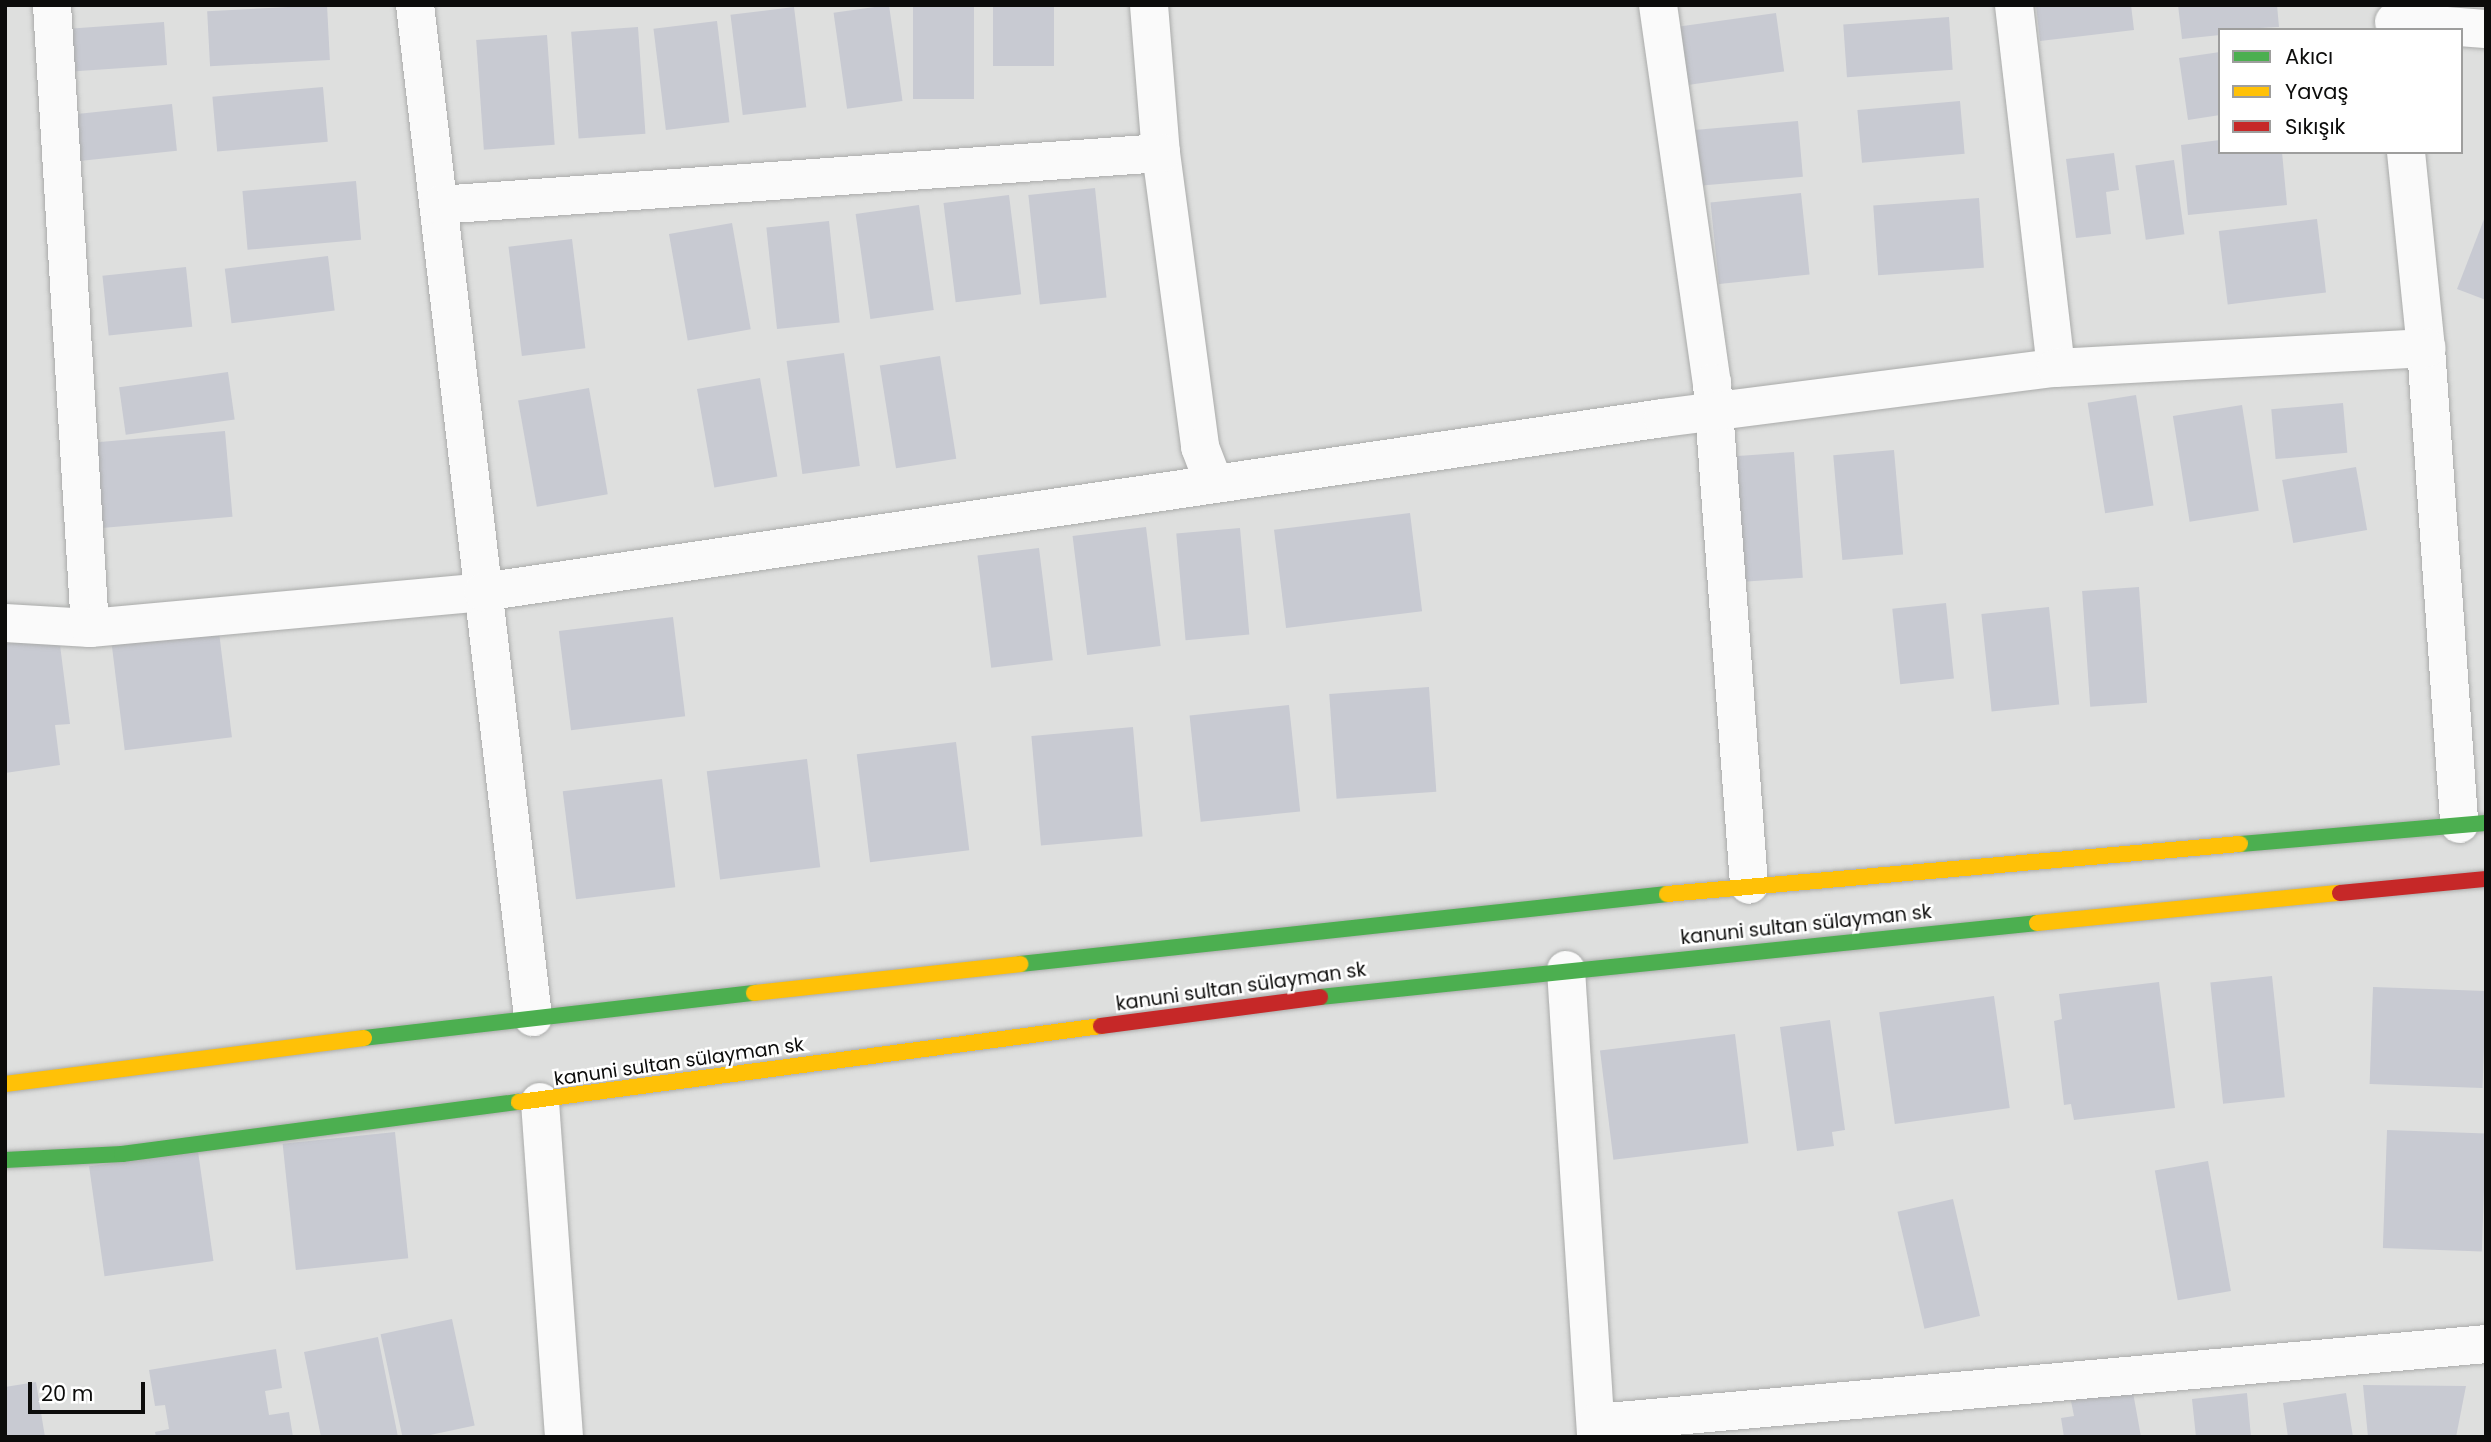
<!DOCTYPE html>
<meta charset="utf-8">
<style>
body{margin:0}
#map{position:relative;width:2491px;height:1442px;overflow:hidden;background:#dedfde;font-family:Poppins,sans-serif}
div>[style]{position:absolute}
.building>*{inset:0;background:#c8cad2;transform-origin:0 0}
.roads{filter:drop-shadow(0 0 2px #aaabaa) drop-shadow(0 0 2px #aaabaa)}
.street>*{height:38px;margin:-19px;padding:0 19px;transform-origin:19px;border-radius:19px;background:#fafafa}
.fast>*{height:16px;margin:-8px;padding:0 8px;transform-origin:8px;border-radius:8px;background:#4caf50}
.slow>*{height:16px;margin:-8px;padding:0 8px;transform-origin:8px;border-radius:8px;background:#ffc107}
.jam>*{height:16px;margin:-8px;padding:0 8px;transform-origin:8px;border-radius:8px;background:#c62828}
span{translate:-50% -50%;white-space:nowrap;text-align:center;line-height:1.15;-webkit-text-stroke:5px #fff;paint-order:stroke}
.street-label{font-size:19px;color:#0c0c0b}
.frame{position:absolute;inset:0;border:7px solid #0c0c0b;pointer-events:none}
.legend{position:absolute;left:2218px;top:28px;width:245px;height:126px;box-sizing:border-box;background:#fff;border:2px solid #9e9e9d;margin:0;padding:9px 12px;list-style:none;font-size:21px;color:#0c0c0b}
.legend li{display:flex;align-items:center;gap:14px;height:35px}
.legend b{width:35px;border:2px solid #9e9e9d}
.scale{position:absolute;left:28px;top:1382px;width:117px;height:32px;box-sizing:border-box;border:4px solid #0c0c0b;border-top:0;padding-left:9px;font-size:21px;line-height:24px;white-space:nowrap;color:#0c0c0b;-webkit-text-stroke:5px #fff;paint-order:stroke}
</style>
<div id="map">
<div class="building">
<i style="left:327px;top:5px;width:55px;height:120px;rotate:87deg"></i>
<i style="left:889px;top:5px;width:97px;height:56px;rotate:82deg"></i>
<i style="left:913px;top:5px;width:61px;height:94px"></i>
<i style="left:993px;top:5px;width:61px;height:61px"></i>
<i style="clip-path:polygon(2036px 5px,2131px 5px,2134px 30px,2040px 41px)"></i>
<i style="clip-path:polygon(2178px 5px,2277px 5px,2279px 27px,2220px 30px,2220px 35px,2182px 39px)"></i>
<i style="left:794px;top:7px;width:101px;height:64px;rotate:83deg"></i>
<i style="left:1776px;top:13px;width:59px;height:103px;rotate:82deg"></i>
<i style="left:1949px;top:17px;width:53px;height:106px;rotate:86deg"></i>
<i style="left:717px;top:21px;width:102px;height:64px;rotate:83deg"></i>
<i style="left:164px;top:22px;width:43px;height:99px;rotate:86deg"></i>
<i style="left:638px;top:27px;width:107px;height:67px;rotate:86deg"></i>
<i style="left:547px;top:35px;width:110px;height:71px;rotate:86deg"></i>
<i style="clip-path:polygon(2220px 52px,2220px 115px,2188px 120px,2179px 58px)"></i>
<i style="left:323px;top:87px;width:55px;height:111px;rotate:85deg"></i>
<i style="left:1960px;top:101px;width:53px;height:103px;rotate:85deg"></i>
<i style="left:172px;top:104px;width:47px;height:105px;rotate:84deg"></i>
<i style="left:1798px;top:121px;width:56px;height:104px;rotate:85deg"></i>
<i style="clip-path:polygon(2220px 140px,2220px 152px,2282px 152px,2287px 205px,2188px 215px,2181px 145px)"></i>
<i style="clip-path:polygon(2114px 153px,2119px 190px,2106px 192px,2111px 234px,2076px 238px,2066px 159px)"></i>
<i style="left:2174px;top:160px;width:75px;height:39px;rotate:82deg"></i>
<i style="left:356px;top:181px;width:59px;height:114px;rotate:85deg"></i>
<i style="left:1095px;top:188px;width:110px;height:67px;rotate:84deg"></i>
<i style="left:1801px;top:193px;width:82px;height:91px;rotate:84deg"></i>
<i style="left:1009px;top:195px;width:100px;height:66px;rotate:83deg"></i>
<i style="left:1979px;top:198px;width:70px;height:106px;rotate:86deg"></i>
<i style="left:919px;top:205px;width:106px;height:64px;rotate:82deg"></i>
<i style="clip-path:polygon(2486px 214px,2486px 300px,2457px 289px)"></i>
<i style="left:2317px;top:219px;width:74px;height:99px;rotate:83deg"></i>
<i style="left:829px;top:221px;width:102px;height:63px;rotate:84deg"></i>
<i style="left:732px;top:223px;width:108px;height:64px;rotate:80deg"></i>
<i style="left:572px;top:239px;width:110px;height:64px;rotate:83deg"></i>
<i style="left:328px;top:256px;width:55px;height:104px;rotate:83deg"></i>
<i style="left:186px;top:267px;width:60px;height:84px;rotate:84deg"></i>
<i style="left:844px;top:353px;width:114px;height:58px;rotate:82deg"></i>
<i style="left:940px;top:356px;width:104px;height:61px;rotate:81deg"></i>
<i style="left:228px;top:372px;width:48px;height:110px;rotate:82deg"></i>
<i style="left:760px;top:378px;width:100px;height:64px;rotate:80deg"></i>
<i style="left:589px;top:388px;width:108px;height:72px;rotate:80deg"></i>
<i style="left:2136px;top:395px;width:112px;height:49px;rotate:81deg"></i>
<i style="left:2343px;top:403px;width:50px;height:72px;rotate:85deg"></i>
<i style="left:2242px;top:405px;width:107px;height:70px;rotate:81deg"></i>
<i style="left:225px;top:431px;width:86px;height:134px;rotate:85deg"></i>
<i style="left:1894px;top:450px;width:105px;height:61px;rotate:85deg"></i>
<i style="left:1794px;top:452px;width:126px;height:63px;rotate:86deg"></i>
<i style="left:2356px;top:467px;width:64px;height:75px;rotate:80deg"></i>
<i style="left:1410px;top:513px;width:99px;height:137px;rotate:83deg"></i>
<i style="left:1146px;top:527px;width:120px;height:74px;rotate:83deg"></i>
<i style="left:1240px;top:528px;width:107px;height:64px;rotate:85deg"></i>
<i style="left:1039px;top:548px;width:113px;height:62px;rotate:83deg"></i>
<i style="left:2139px;top:587px;width:116px;height:57px;rotate:86deg"></i>
<i style="left:1946px;top:603px;width:76px;height:54px;rotate:84deg"></i>
<i style="left:2049px;top:607px;width:98px;height:68px;rotate:84deg"></i>
<i style="left:673px;top:617px;width:100px;height:115px;rotate:83deg"></i>
<i style="left:219px;top:632px;width:106px;height:108px;rotate:83deg"></i>
<i style="clip-path:polygon(59px 637px,70px 724px,55px 725px,60px 765px,5px 773px,5px 644px)"></i>
<i style="left:1429px;top:687px;width:105px;height:100px;rotate:86deg"></i>
<i style="left:1289px;top:705px;width:107px;height:100px;rotate:84deg"></i>
<i style="left:1133px;top:727px;width:110px;height:102px;rotate:85deg"></i>
<i style="left:956px;top:742px;width:109px;height:100px;rotate:83deg"></i>
<i style="left:807px;top:759px;width:109px;height:101px;rotate:83deg"></i>
<i style="left:662px;top:779px;width:109px;height:100px;rotate:83deg"></i>
<i style="left:2272px;top:976px;width:122px;height:62px;rotate:84deg"></i>
<i style="clip-path:polygon(2159px 982px,2175px 1108px,2074px 1120px,2071px 1104px,2064px 1105px,2054px 1021px,2062px 1019px,2059px 994px)"></i>
<i style="left:2373px;top:987px;width:113px;height:97px;rotate:2deg"></i>
<i style="left:1994px;top:996px;width:113px;height:116px;rotate:82deg"></i>
<i style="clip-path:polygon(1830px 1020px,1845px 1130px,1832px 1132px,1834px 1146px,1797px 1151px,1780px 1027px)"></i>
<i style="left:1735px;top:1034px;width:110px;height:136px;rotate:83deg"></i>
<i style="left:2387px;top:1130px;width:99px;height:118px;rotate:2deg"></i>
<i style="left:395px;top:1132px;width:127px;height:113px;rotate:84deg"></i>
<i style="left:198px;top:1151px;width:111px;height:110px;rotate:82deg"></i>
<i style="left:2208px;top:1161px;width:132px;height:54px;rotate:80deg"></i>
<i style="left:1953px;top:1199px;width:120px;height:57px;rotate:77deg"></i>
<i style="left:452px;top:1319px;width:109px;height:73px;rotate:78deg"></i>
<i style="clip-path:polygon(378px 1337px,398px 1437px,321px 1437px,304px 1352px)"></i>
<i style="clip-path:polygon(276px 1349px,282px 1388px,265px 1391px,269px 1415px,289px 1412px,293px 1437px,156px 1437px,155px 1432px,169px 1429px,165px 1405px,155px 1406px,149px 1370px)"></i>
<i style="clip-path:polygon(2131px 1381px,2141px 1437px,2064px 1437px,2061px 1418px,2074px 1416px,2069px 1391px)"></i>
<i style="clip-path:polygon(36px 1382px,45px 1437px,5px 1437px,5px 1387px)"></i>
<i style="clip-path:polygon(2363px 1385px,2466px 1386px,2456px 1437px,2368px 1437px)"></i>
<i style="clip-path:polygon(2247px 1393px,2251px 1437px,2196px 1437px,2192px 1399px)"></i>
<i style="clip-path:polygon(2346px 1393px,2353px 1437px,2288px 1437px,2283px 1403px)"></i>
</div>
<div class="roads">
<div class="street">
<i style="left:52px;top:5px;width:624px;rotate:86.51deg"></i>
<i style="left:415px;top:5px;width:1019px;rotate:83.35deg"></i>
<i style="left:1149px;top:5px;width:148px;rotate:85.4deg"></i>
<i style="left:1161px;top:153px;width:297px;rotate:82.4deg"></i>
<i style="left:1200px;top:447px;width:39px;rotate:69deg"></i>
<i style="left:1658px;top:5px;width:382px;rotate:81.9deg"></i>
<i style="left:1712px;top:383px;width:503px;rotate:85.78deg"></i>
<i style="left:2014px;top:5px;width:365px;rotate:83.4deg"></i>
<i style="left:2394px;top:22px;width:92px;rotate:4.4deg"></i>
<i style="left:2406px;top:152px;width:197px;rotate:84.2deg"></i>
<i style="left:2426px;top:348px;width:477px;rotate:86deg"></i>
<i style="left:439px;top:205px;width:724px;rotate:-4.12deg"></i>
<i style="left:5px;top:623px;width:85px;rotate:3.4deg"></i>
<i style="left:90px;top:628px;width:395px;rotate:-5.2deg"></i>
<i style="left:483px;top:592px;width:1193px;rotate:-8.39deg"></i>
<i style="left:1663px;top:418px;width:396px;rotate:-7.3deg"></i>
<i style="left:2056px;top:368px;width:371px;rotate:-3.1deg"></i>
<i style="left:1566px;top:970px;width:468px;rotate:86.3deg"></i>
<i style="left:540px;top:1102px;width:336px;rotate:85.9deg"></i>
<i style="left:1596px;top:1423px;width:893px;rotate:-5.07deg"></i>
</div>
<div class="fast">
<i style="left:2240px;top:844px;width:247px;rotate:-4.9deg"></i>
<i style="left:1020px;top:964px;width:651px;rotate:-6.17deg"></i>
<i style="left:1320px;top:997px;width:721px;rotate:-5.89deg"></i>
<i style="left:364px;top:1038px;width:393px;rotate:-6.6deg"></i>
<i style="left:5px;top:1160px;width:117px;rotate:-2.9deg"></i>
<i style="left:122px;top:1154px;width:400px;rotate:-7.5deg"></i>
</div>
<div class="slow">
<i style="left:1667px;top:894px;width:575px;rotate:-4.99deg"></i>
<i style="left:2037px;top:923px;width:304px;rotate:-5.7deg"></i>
<i style="left:754px;top:993px;width:268px;rotate:-6.2deg"></i>
<i style="left:5px;top:1084px;width:362px;rotate:-7.3deg"></i>
<i style="left:519px;top:1102px;width:587px;rotate:-7.44deg"></i>
</div>
<div class="jam">
<i style="left:2340px;top:893px;width:147px;rotate:-5.5deg"></i>
<i style="left:1101px;top:1026px;width:221px;rotate:-7.5deg"></i>
</div>
</div>
<div class="street-label">
<span style="left:1806px;top:925px;rotate:-6deg">kanuni sultan sülayman sk</span>
<span style="left:1241px;top:987px;rotate:-8deg">kanuni sultan sülayman sk</span>
<span style="left:679px;top:1062px;rotate:-8deg">kanuni sultan sülayman sk</span>
</div>
<div class="frame"></div>
<ul class="legend">
<li><b style="height:9px;background:#4caf50"></b>Akıcı</li>
<li><b style="height:9px;background:#ffc107"></b>Yavaş</li>
<li><b style="height:9px;background:#c62828"></b>Sıkışık</li>
</ul>
<div class="scale">20 m</div>
</div>
